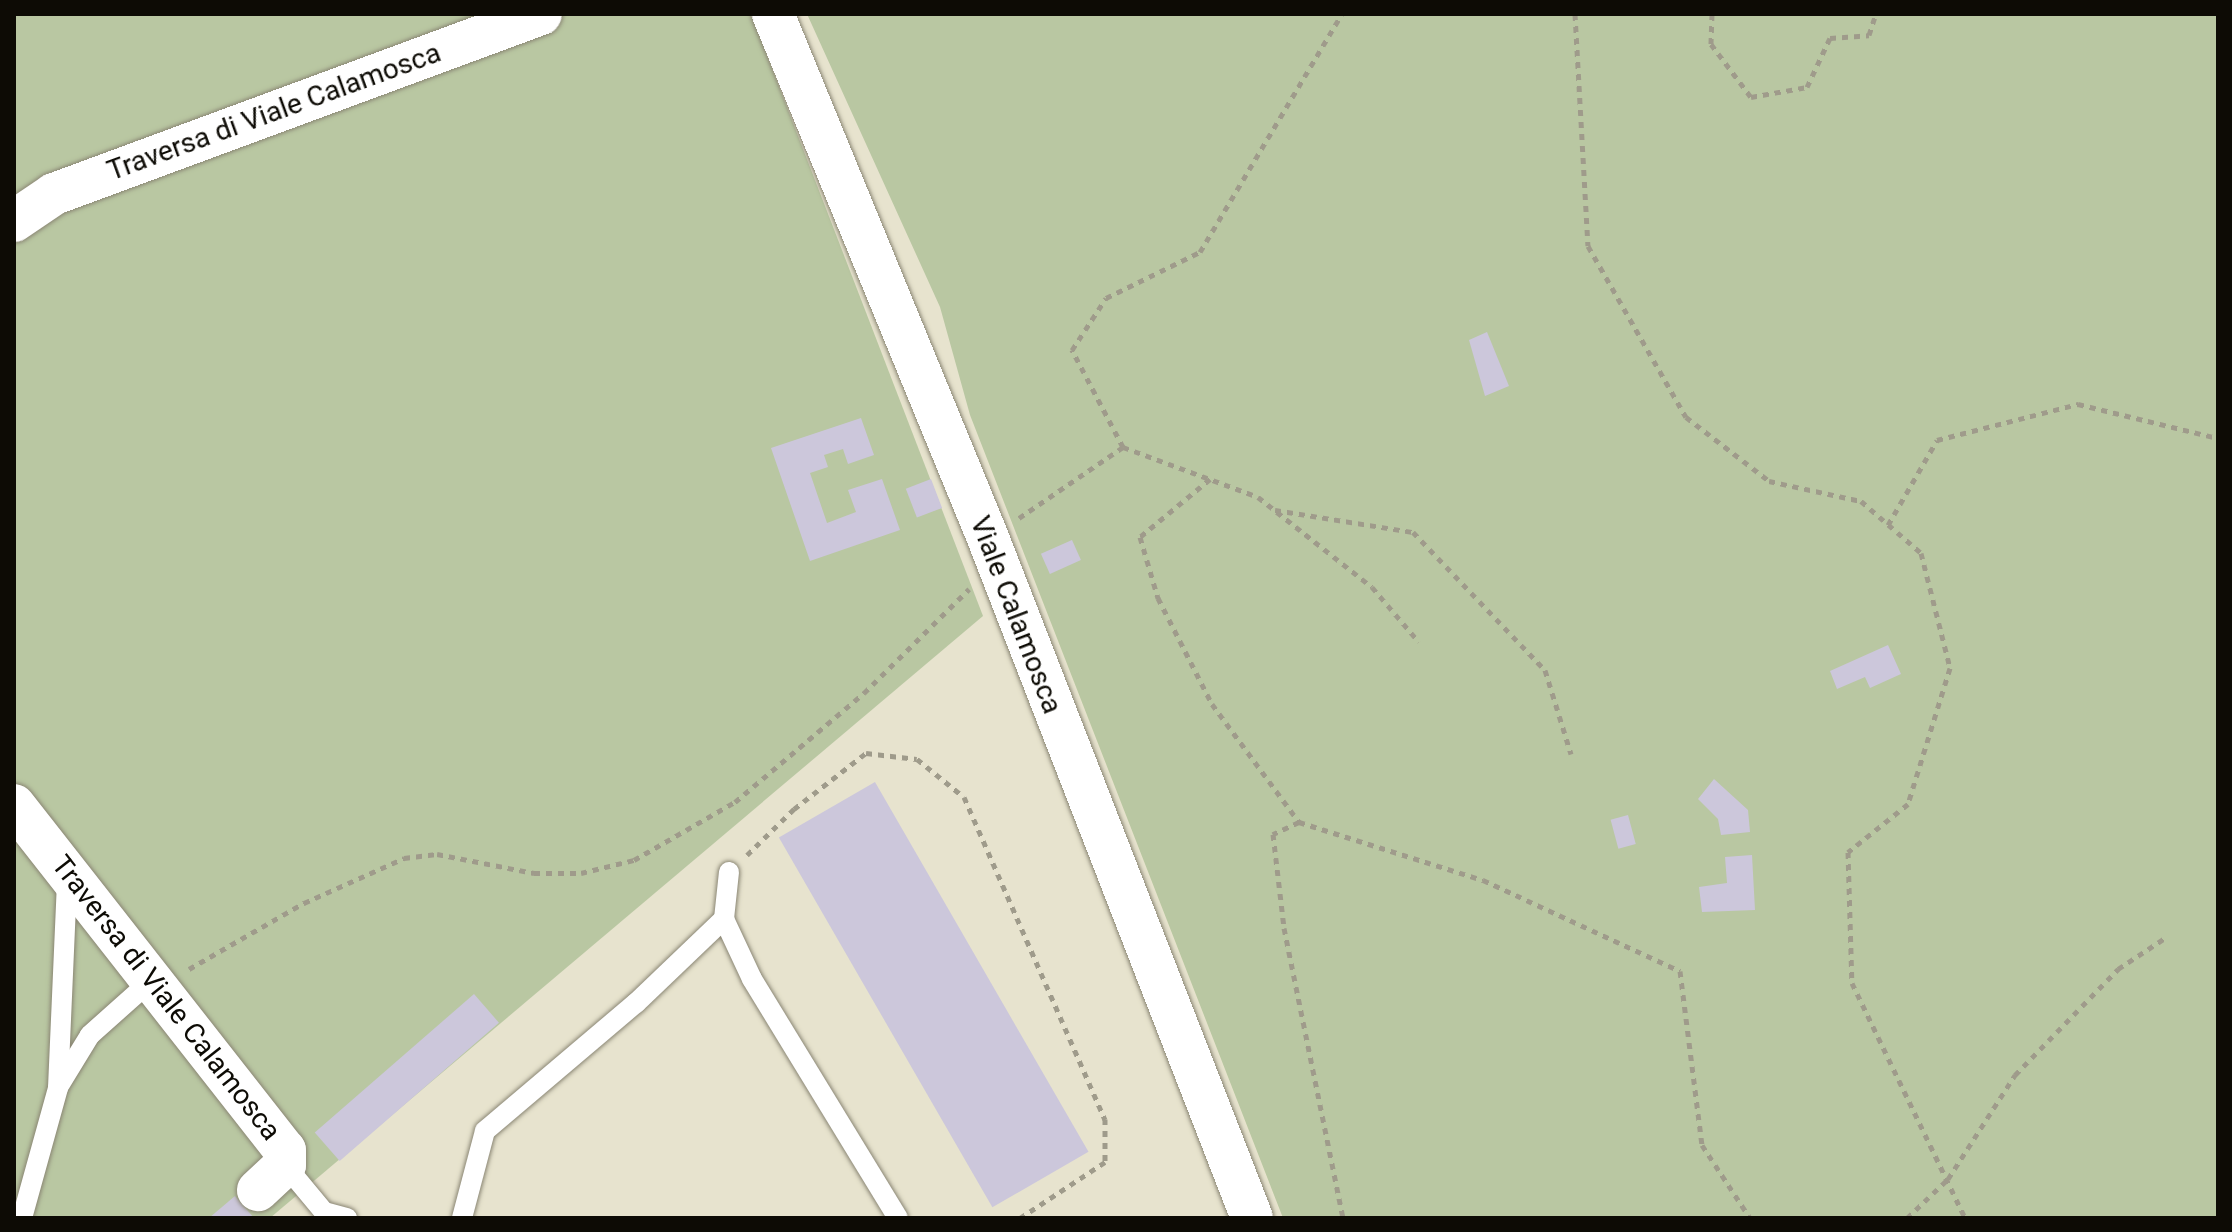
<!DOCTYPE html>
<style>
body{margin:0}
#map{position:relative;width:2232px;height:1232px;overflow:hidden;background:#e7e3ce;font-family:Roboto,sans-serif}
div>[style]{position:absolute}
.green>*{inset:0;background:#b9c7a2}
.building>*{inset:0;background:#ccc7db;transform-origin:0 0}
.path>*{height:5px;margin-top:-2.5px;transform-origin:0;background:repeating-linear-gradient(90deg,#9f9b8b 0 6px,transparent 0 12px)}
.roads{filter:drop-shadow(0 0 2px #8a8674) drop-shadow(0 0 2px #8a8674)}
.lane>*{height:20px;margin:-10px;padding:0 10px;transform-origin:10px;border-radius:10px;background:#fff}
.street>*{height:42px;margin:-21px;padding:0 21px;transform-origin:21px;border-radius:21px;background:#fff}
span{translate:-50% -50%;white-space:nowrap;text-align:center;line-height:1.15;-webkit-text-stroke:8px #fff;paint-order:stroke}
.street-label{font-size:28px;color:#0d0b05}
.frame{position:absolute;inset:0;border:16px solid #0d0b05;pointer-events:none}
</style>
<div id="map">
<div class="green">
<i style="clip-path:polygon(14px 14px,751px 14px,983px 616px,270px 1218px,14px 1218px)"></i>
<i style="clip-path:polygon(807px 14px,2218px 14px,2218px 1218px,1283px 1218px,970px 415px,940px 307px)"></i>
</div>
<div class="building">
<i style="clip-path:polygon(1487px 332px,1509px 386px,1485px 396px,1469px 340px)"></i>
<i style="clip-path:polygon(861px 418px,874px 455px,848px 464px,843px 449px,824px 455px,828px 467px,810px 473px,827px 523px,856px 512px,848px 490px,882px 479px,900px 530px,810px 561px,771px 448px)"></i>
<i style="left:931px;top:479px;width:31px;height:27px;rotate:69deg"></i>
<i style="left:1072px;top:540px;width:22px;height:34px;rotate:66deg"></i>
<i style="clip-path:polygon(1888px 645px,1901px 674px,1870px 688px,1865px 677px,1837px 689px,1830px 671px)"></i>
<i style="clip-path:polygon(1714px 779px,1748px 810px,1750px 832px,1721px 835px,1718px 819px,1698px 799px)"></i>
<i style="left:875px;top:782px;width:427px;height:111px;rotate:60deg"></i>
<i style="left:1628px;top:815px;width:30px;height:18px;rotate:75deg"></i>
<i style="clip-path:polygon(1752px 855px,1755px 910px,1702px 912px,1699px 887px,1727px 883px,1725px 857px)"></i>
<i style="left:474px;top:994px;width:38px;height:211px;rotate:49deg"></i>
<i style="clip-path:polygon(235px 1196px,254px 1218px,209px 1218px)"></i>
</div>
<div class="path">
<i style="left:1575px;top:14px;width:232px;rotate:86.8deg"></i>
<i style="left:1588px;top:246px;width:197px;rotate:60.2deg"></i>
<i style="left:1686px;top:417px;width:105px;rotate:37.6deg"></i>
<i style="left:1769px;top:481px;width:94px;rotate:12.3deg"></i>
<i style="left:1861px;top:501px;width:79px;rotate:40.9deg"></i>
<i style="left:1921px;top:553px;width:119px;rotate:75.8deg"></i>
<i style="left:1950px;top:668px;width:142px;rotate:107.2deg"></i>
<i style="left:1908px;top:804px;width:77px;rotate:141.3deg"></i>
<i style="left:1848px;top:852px;width:131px;rotate:88.3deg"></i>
<i style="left:1852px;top:983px;width:261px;rotate:64.3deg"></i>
<i style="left:1712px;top:14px;width:30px;rotate:92deg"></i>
<i style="left:1711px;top:44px;width:66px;rotate:53deg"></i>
<i style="left:1751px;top:97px;width:57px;rotate:-10.1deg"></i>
<i style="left:1807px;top:87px;width:54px;rotate:-64.9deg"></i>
<i style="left:1830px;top:38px;width:39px;rotate:-4deg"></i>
<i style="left:1869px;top:35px;width:22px;rotate:-72deg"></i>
<i style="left:1123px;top:447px;width:110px;rotate:-117.7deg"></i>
<i style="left:1072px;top:350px;width:62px;rotate:-56.8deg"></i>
<i style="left:1106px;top:298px;width:105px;rotate:-26.1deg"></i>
<i style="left:1200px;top:252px;width:277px;rotate:-59.2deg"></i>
<i style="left:1210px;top:479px;width:91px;rotate:140.4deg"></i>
<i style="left:1140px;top:537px;width:64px;rotate:73.6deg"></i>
<i style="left:1158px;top:598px;width:119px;rotate:63deg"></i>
<i style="left:1212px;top:704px;width:147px;rotate:53.6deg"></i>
<i style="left:1299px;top:822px;width:193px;rotate:17.5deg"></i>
<i style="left:1483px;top:880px;width:217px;rotate:24.8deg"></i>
<i style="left:1680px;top:971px;width:175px;rotate:82.8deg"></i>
<i style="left:1702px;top:1145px;width:87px;rotate:56.7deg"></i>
<i style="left:1275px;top:510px;width:140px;rotate:9.1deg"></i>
<i style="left:1413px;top:532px;width:191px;rotate:46.3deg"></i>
<i style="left:1545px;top:670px;width:88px;rotate:72.8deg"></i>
<i style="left:1019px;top:518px;width:126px;rotate:-34.3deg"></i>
<i style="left:1123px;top:447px;width:144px;rotate:20.3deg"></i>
<i style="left:1258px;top:497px;width:145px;rotate:38.3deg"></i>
<i style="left:1372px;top:587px;width:72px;rotate:49.5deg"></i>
<i style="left:1888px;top:525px;width:98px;rotate:-60deg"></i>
<i style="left:1937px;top:440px;width:146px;rotate:-14.3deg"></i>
<i style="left:2078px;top:404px;width:143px;rotate:13.7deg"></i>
<i style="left:1299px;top:822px;width:29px;rotate:155deg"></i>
<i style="left:1273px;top:834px;width:95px;rotate:83.3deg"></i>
<i style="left:1284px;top:928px;width:296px;rotate:78.5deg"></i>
<i style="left:747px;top:855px;width:66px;rotate:-44.4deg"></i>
<i style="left:794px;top:809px;width:91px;rotate:-37.9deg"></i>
<i style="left:866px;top:753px;width:51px;rotate:6.7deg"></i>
<i style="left:917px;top:759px;width:60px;rotate:39deg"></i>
<i style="left:964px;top:797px;width:352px;rotate:66.4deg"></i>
<i style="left:1105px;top:1119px;width:43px;rotate:90deg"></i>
<i style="left:1105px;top:1162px;width:102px;rotate:146.6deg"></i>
<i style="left:189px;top:969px;width:133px;rotate:-29.9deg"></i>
<i style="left:304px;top:903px;width:110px;rotate:-24.2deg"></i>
<i style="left:404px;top:858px;width:33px;rotate:-7deg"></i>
<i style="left:437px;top:854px;width:99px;rotate:11.1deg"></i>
<i style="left:534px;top:873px;width:47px"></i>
<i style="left:581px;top:873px;width:55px;rotate:-13.8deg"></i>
<i style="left:634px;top:860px;width:116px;rotate:-29.9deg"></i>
<i style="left:735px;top:802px;width:169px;rotate:-40.2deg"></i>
<i style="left:864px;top:693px;width:148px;rotate:-44.7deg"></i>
<i style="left:1907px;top:1218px;width:57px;rotate:-43.6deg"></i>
<i style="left:1948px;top:1179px;width:124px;rotate:-57.2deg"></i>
<i style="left:2015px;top:1075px;width:148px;rotate:-45.8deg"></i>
<i style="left:2118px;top:969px;width:56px;rotate:-33.4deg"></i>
</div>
<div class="roads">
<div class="lane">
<i style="left:729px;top:872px;width:47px;rotate:96.1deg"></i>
<i style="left:724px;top:919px;width:66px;rotate:65deg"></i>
<i style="left:752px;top:979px;width:280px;rotate:58.6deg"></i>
<i style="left:60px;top:1084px;width:57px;rotate:-58.5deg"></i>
<i style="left:90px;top:1035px;width:86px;rotate:-41.7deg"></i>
<i style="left:285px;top:1165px;width:61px;rotate:50.3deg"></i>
<i style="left:324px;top:1212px;width:24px;rotate:15deg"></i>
<i style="left:22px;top:1218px;width:135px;rotate:-74.5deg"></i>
<i style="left:58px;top:1088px;width:209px;rotate:-87.5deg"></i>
<i style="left:462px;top:1218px;width:90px;rotate:-75.2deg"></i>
<i style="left:485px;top:1131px;width:198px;rotate:-40.3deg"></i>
<i style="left:636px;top:1003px;width:122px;rotate:-43.7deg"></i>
</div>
<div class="street">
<i style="left:773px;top:14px;width:566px;rotate:67.69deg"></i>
<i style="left:988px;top:538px;width:729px;rotate:68.78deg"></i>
<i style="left:14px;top:221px;width:48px;rotate:-34deg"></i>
<i style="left:54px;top:194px;width:519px;rotate:-20.28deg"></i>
<i style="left:14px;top:805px;width:439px;rotate:51.9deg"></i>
<i style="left:285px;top:1150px;width:15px;rotate:90deg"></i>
<i style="left:285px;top:1165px;width:37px;rotate:137deg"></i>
</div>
</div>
<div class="street-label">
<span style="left:274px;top:112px;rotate:-20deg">Traversa di Viale Calamosca</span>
<span style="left:1016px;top:615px;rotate:69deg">Viale Calamosca</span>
<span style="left:166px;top:998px;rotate:52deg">Traversa di Viale Calamosca</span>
</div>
<div class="frame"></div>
</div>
